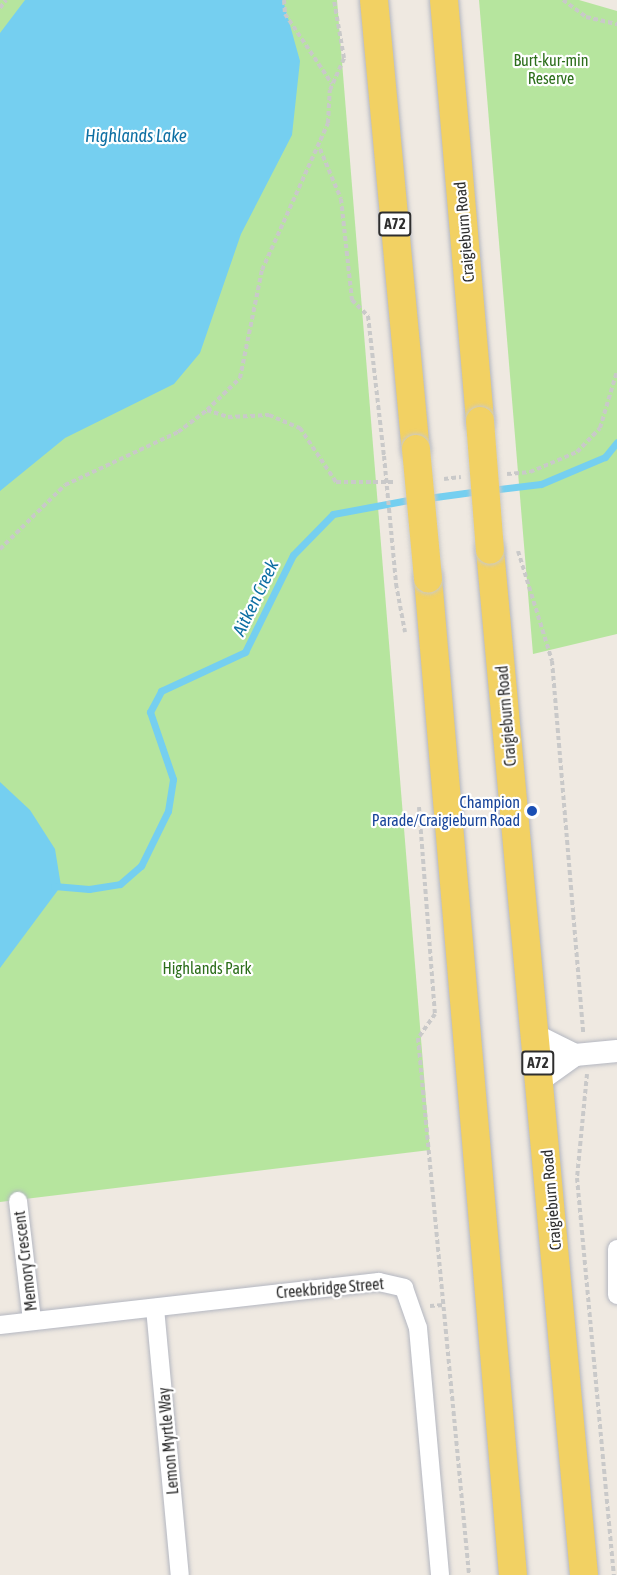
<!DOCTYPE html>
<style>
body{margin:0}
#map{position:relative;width:617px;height:1575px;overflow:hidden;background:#efe9e1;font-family:"Asap Condensed",sans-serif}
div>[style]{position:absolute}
.green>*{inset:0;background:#b6e59e}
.water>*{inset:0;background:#75cff0}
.stream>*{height:7px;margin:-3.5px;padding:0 3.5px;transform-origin:3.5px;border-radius:3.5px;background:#75cff0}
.path>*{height:4px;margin-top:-2px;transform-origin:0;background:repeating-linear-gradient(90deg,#c9c9c9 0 4.5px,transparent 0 7.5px)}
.roads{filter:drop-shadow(0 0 2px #b4b7c1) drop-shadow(0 0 2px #b4b7c1)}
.minor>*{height:18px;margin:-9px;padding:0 9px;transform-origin:9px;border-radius:9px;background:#fff}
.tertiary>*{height:22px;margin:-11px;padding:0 11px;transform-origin:11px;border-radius:11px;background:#fff}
.primary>*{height:28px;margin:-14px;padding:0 14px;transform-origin:14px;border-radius:14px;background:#f2d163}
.path-bridge>*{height:4px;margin-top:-2px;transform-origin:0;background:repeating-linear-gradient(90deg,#c9c9c9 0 4.5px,transparent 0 7.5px)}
.bridges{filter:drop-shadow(0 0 2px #c9c9c9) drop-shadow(0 0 2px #c9c9c9)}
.primary-bridge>*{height:28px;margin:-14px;padding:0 14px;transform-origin:14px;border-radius:14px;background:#f2d163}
.dots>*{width:16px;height:16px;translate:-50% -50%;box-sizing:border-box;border:3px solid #fff;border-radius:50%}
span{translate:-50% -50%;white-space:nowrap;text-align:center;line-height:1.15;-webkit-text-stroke:4.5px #fff;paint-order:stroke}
.shield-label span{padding:2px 4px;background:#fff;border:2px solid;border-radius:4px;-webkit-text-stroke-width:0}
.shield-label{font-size:15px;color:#2e2e2e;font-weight:700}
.park-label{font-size:16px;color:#2c6e1b}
.street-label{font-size:16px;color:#2e2e2e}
.transit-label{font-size:16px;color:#164399}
.right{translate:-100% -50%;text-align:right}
.water-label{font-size:18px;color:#0d6fa3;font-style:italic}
</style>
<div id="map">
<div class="green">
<i style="clip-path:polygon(0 0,337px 0,430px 1150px,0 1202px)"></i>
<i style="clip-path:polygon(479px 0,579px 0,617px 11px,617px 634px,533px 654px)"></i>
</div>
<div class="water">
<i style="clip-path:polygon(25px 0,283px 0,300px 61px,292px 135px,241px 234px,200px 353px,174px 384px,65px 438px,0 491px,0 33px)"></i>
<i style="clip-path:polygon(0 782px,30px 810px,55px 849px,61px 886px,0 968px)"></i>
</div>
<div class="stream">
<i style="left:491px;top:490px;width:50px;rotate:-6.8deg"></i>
<i style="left:541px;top:484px;width:69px;rotate:-22.9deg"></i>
<i style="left:605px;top:457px;width:19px;rotate:-51deg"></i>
<i style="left:428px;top:498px;width:52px;rotate:-7.7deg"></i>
<i style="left:54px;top:886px;width:35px;rotate:5deg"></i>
<i style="left:89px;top:889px;width:31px;rotate:-9deg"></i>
<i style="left:120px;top:884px;width:28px;rotate:-41deg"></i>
<i style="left:141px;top:866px;width:61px;rotate:-63.9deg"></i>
<i style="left:168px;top:811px;width:32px;rotate:-81deg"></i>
<i style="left:173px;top:779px;width:71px;rotate:-108.9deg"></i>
<i style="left:150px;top:712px;width:24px;rotate:-62deg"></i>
<i style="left:161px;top:691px;width:93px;rotate:-24.9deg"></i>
<i style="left:245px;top:652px;width:108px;rotate:-63.7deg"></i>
<i style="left:293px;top:555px;width:57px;rotate:-45.7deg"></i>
<i style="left:333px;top:514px;width:82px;rotate:-10.5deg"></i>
</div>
<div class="path">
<i style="left:284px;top:0;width:14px;rotate:86deg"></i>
<i style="left:285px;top:14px;width:84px;rotate:56.1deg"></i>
<i style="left:563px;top:0;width:29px;rotate:36deg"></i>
<i style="left:586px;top:17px;width:32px;rotate:13deg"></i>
<i style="left:0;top:8px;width:10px;rotate:-53deg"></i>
<i style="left:320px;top:149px;width:54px;rotate:67.2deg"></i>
<i style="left:341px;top:199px;width:102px;rotate:83.8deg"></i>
<i style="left:352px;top:300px;width:23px;rotate:45deg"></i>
<i style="left:368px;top:316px;width:141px;rotate:83.5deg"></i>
<i style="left:207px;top:410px;width:46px;rotate:-44.1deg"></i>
<i style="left:240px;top:378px;width:110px;rotate:-78.5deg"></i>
<i style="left:262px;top:270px;width:161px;rotate:-65.8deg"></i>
<i style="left:328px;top:123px;width:33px;rotate:-87deg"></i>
<i style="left:330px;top:90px;width:35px;rotate:-66deg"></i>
<i style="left:344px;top:58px;width:59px;rotate:-99.8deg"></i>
<i style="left:507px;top:474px;width:23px;rotate:-5deg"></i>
<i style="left:530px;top:472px;width:51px;rotate:-23.1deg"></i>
<i style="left:577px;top:452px;width:33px;rotate:-46deg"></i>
<i style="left:600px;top:428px;width:59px;rotate:-73.4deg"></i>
<i style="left:444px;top:479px;width:17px;rotate:-7deg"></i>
<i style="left:0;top:549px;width:91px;rotate:-44.6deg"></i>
<i style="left:65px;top:485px;width:125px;rotate:-25.1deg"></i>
<i style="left:178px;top:432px;width:36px;rotate:-37deg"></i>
<i style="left:207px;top:410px;width:22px;rotate:18deg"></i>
<i style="left:228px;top:417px;width:41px;rotate:-2.8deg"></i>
<i style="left:269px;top:415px;width:34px;rotate:23deg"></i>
<i style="left:300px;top:428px;width:65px;rotate:56.3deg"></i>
<i style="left:336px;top:482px;width:59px"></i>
<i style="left:518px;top:551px;width:115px;rotate:72.8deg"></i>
<i style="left:552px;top:661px;width:374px;rotate:85.2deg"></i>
<i style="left:396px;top:584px;width:49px;rotate:79.4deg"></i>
<i style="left:419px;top:807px;width:208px;rotate:85.6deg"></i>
<i style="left:435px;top:1014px;width:29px;rotate:125deg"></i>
<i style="left:418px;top:1038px;width:539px;rotate:84.57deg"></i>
<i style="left:587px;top:1074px;width:104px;rotate:95.5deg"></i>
<i style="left:577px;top:1178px;width:399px;rotate:84.7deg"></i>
<i style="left:430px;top:1306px;width:14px;rotate:-4deg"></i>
</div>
<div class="roads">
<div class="minor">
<i style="left:18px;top:1201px;width:120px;rotate:83.3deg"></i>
<i style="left:617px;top:1249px;width:46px;rotate:90deg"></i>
<i style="left:155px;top:1308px;width:268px;rotate:84.7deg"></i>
<i style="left:0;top:1325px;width:381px;rotate:-6.5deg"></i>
<i style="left:379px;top:1282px;width:26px;rotate:13deg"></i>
<i style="left:404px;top:1288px;width:42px;rotate:70.7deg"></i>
<i style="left:418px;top:1328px;width:248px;rotate:84.9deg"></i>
</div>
<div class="tertiary">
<i style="left:535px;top:1035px;width:45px;rotate:26.6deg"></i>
<i style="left:540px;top:1080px;width:43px;rotate:-35.5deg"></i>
<i style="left:575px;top:1055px;width:42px;rotate:-5.4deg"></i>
</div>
<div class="primary">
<i style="left:374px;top:0;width:451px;rotate:84.7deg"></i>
<i style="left:444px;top:0;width:423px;rotate:85.1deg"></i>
<i style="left:490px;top:550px;width:1029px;rotate:84.76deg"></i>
<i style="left:428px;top:578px;width:1001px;rotate:85.13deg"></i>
</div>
</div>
<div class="path-bridge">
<i style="left:384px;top:456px;width:129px;rotate:84.6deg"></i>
</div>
<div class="bridges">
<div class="primary-bridge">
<i style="left:480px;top:421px;width:129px;rotate:85.6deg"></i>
<i style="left:416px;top:449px;width:130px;rotate:84.7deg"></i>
</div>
</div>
<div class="dots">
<i style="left:532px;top:811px;background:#1a4fb4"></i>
</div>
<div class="shield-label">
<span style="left:395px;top:224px">A72</span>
<span style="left:538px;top:1063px">A72</span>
</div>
<div class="park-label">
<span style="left:551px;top:69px">Burt-kur-min<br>Reserve</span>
<span style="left:207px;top:968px">Highlands Park</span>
</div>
<div class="street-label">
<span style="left:464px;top:232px;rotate:-95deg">Craigieburn Road</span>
<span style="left:506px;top:716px;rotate:-95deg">Craigieburn Road</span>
<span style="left:551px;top:1200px;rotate:-95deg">Craigieburn Road</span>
<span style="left:25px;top:1261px;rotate:-97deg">Memory Crescent</span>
<span style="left:330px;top:1288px;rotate:-5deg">Creekbridge Street</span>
<span style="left:168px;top:1441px;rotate:-95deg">Lemon Myrtle Way</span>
</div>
<div class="transit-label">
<span class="right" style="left:520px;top:811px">Champion<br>Parade/Craigieburn Road</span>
</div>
<div class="water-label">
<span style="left:136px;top:136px">Highlands Lake</span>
<span style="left:256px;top:598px;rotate:-64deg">Aitken Creek</span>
</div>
</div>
